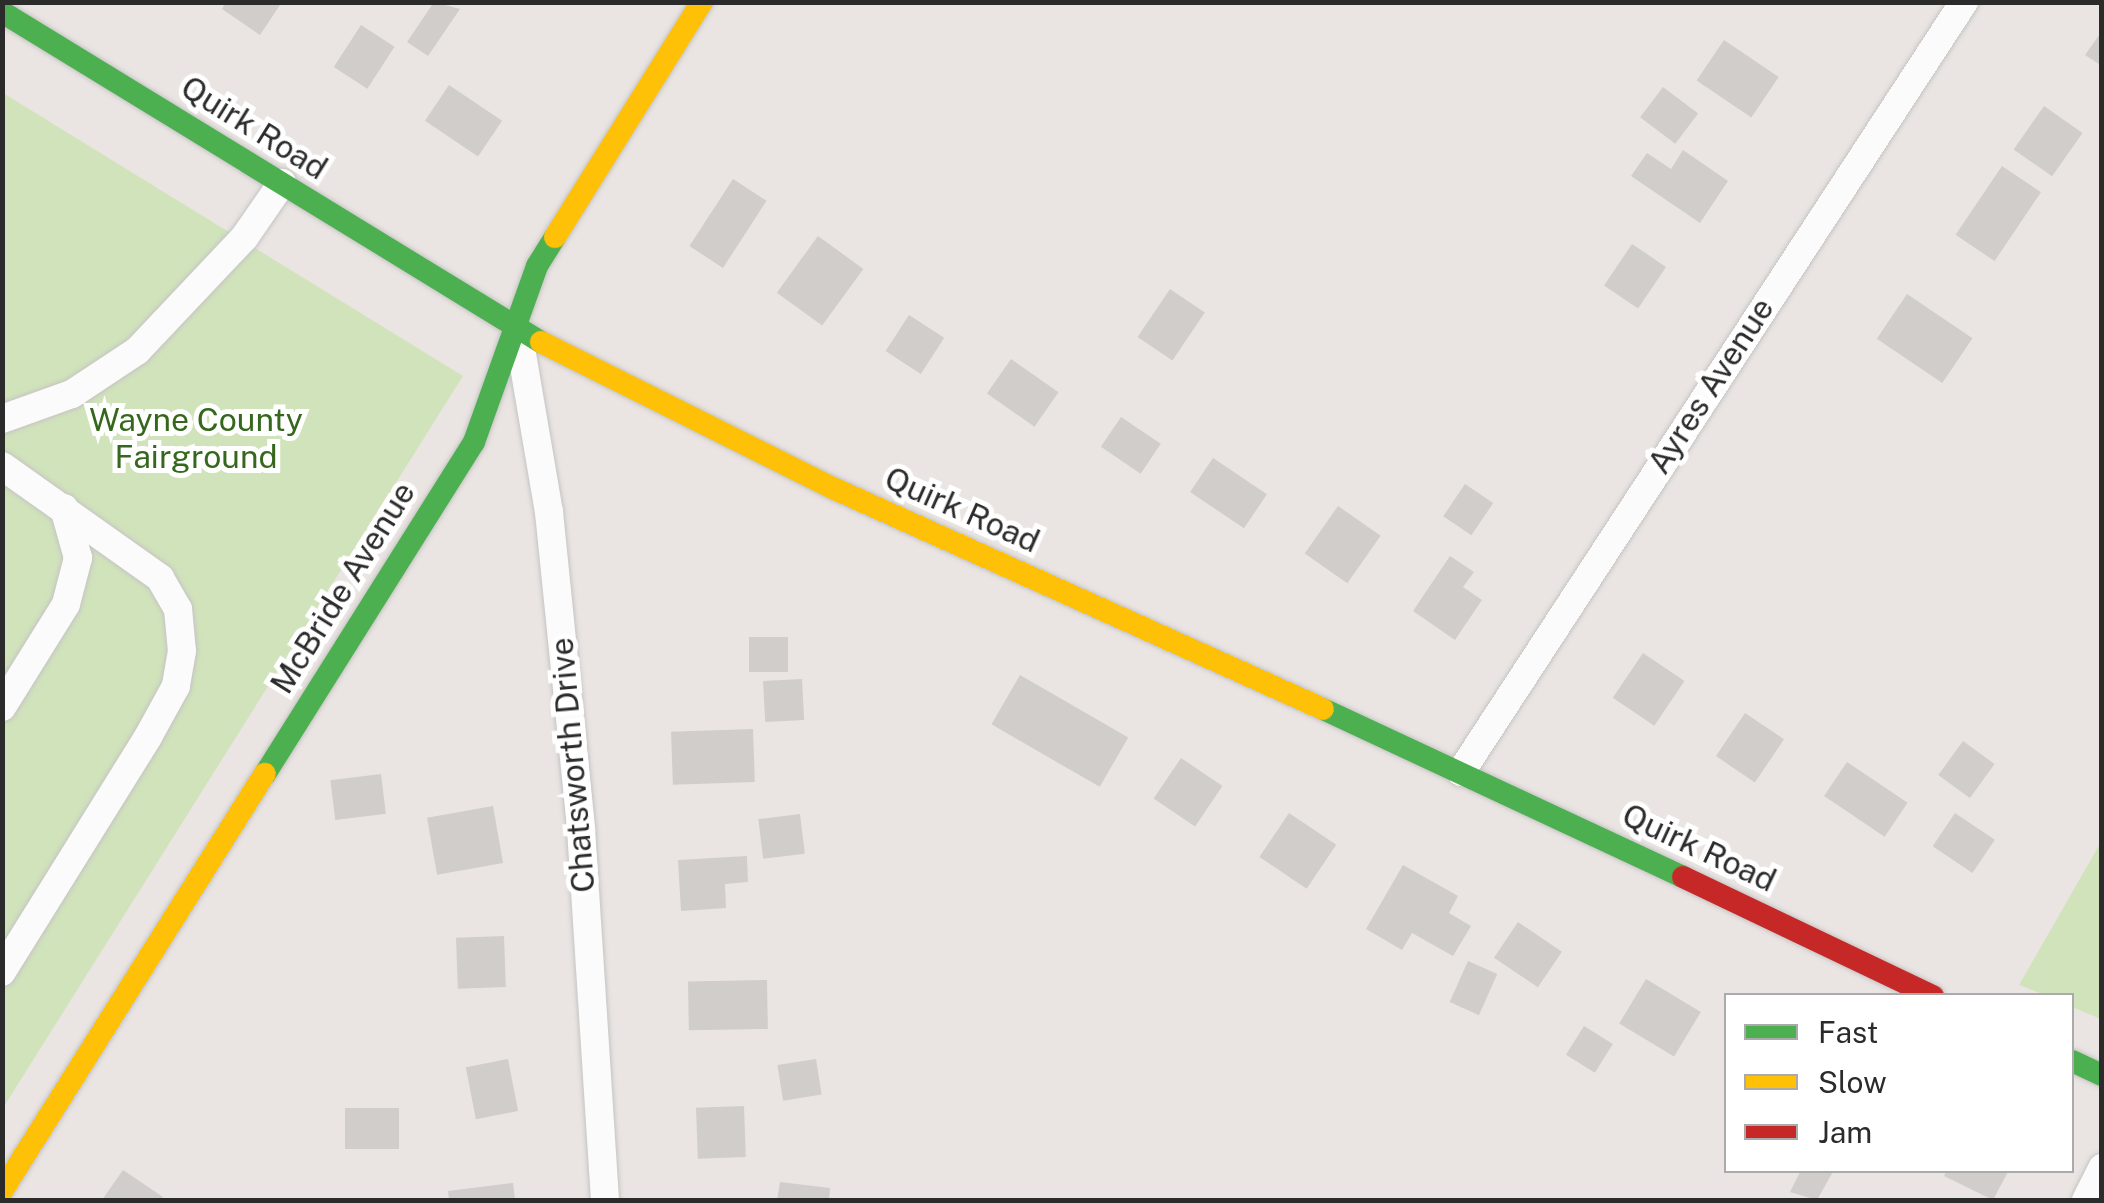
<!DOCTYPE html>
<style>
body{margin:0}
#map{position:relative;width:2104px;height:1203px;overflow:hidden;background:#eae5e2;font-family:"Public Sans",sans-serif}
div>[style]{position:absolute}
.green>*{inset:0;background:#d1e3bb}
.building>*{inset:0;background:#d0cdcb;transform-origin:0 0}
.roads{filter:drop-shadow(0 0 2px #c5c4c4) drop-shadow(0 0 2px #c5c4c4)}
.street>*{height:28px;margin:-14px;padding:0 14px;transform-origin:14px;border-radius:14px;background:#fcfbfb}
.fast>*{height:22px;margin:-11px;padding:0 11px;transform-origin:11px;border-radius:11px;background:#4caf50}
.slow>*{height:22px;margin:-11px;padding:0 11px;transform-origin:11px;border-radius:11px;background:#ffc107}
.jam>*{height:22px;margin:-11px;padding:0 11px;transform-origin:11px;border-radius:11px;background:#c62828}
span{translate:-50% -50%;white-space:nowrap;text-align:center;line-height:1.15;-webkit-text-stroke:10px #fff;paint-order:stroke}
.street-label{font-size:32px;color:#2b2b2b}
.park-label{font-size:32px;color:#35681c}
.frame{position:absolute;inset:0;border:5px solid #2b2b2b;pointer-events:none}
.legend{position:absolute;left:1724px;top:993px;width:350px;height:180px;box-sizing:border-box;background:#fff;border:2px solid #aaa;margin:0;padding:12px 18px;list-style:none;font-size:30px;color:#2b2b2b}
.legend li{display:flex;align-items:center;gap:20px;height:50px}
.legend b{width:50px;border:2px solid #aaa}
</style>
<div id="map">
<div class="green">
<i style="clip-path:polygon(3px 93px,463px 376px,3px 1108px)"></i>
<i style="clip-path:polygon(2101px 842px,2101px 1019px,2072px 1007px,2072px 996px,2045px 995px,2019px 985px)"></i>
</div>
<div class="building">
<i style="clip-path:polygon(226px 2px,282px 2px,260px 35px,222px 9px)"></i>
<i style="clip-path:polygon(434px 2px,460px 9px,428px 56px,407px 42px)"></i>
<i style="left:361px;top:25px;width:40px;height:50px;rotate:33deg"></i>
<i style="clip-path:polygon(2102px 31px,2102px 66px,2085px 55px)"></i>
<i style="left:1724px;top:40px;width:66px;height:49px;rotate:34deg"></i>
<i style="left:449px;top:85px;width:64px;height:43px;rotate:34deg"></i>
<i style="left:1663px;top:87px;width:44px;height:38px;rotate:37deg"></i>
<i style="left:2044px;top:106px;width:47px;height:53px;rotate:35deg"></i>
<i style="clip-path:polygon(1683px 150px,1728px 181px,1700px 223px,1631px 176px,1647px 153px,1671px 169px)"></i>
<i style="left:2002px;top:166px;width:47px;height:83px;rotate:34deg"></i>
<i style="left:733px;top:179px;width:40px;height:80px;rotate:33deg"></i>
<i style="left:818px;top:236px;width:56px;height:70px;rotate:36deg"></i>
<i style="left:1632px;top:244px;width:41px;height:50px;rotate:34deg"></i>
<i style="left:1170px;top:289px;width:42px;height:58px;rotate:34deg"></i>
<i style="left:1907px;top:294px;width:79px;height:54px;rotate:34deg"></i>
<i style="left:909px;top:315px;width:42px;height:43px;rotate:33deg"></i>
<i style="left:1011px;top:359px;width:58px;height:42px;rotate:35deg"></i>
<i style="left:1121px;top:417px;width:48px;height:36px;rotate:34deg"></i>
<i style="left:1213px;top:458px;width:65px;height:41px;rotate:34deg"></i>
<i style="left:1465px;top:484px;width:34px;height:39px;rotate:34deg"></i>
<i style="left:1338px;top:506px;width:52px;height:58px;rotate:35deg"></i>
<i style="clip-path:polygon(1450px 556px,1474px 572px,1463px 587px,1482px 600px,1455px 640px,1413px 611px)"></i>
<i style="left:749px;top:637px;width:39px;height:35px"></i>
<i style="left:1643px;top:653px;width:50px;height:54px;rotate:34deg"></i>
<i style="left:1020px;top:675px;width:125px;height:57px;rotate:30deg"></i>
<i style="left:802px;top:679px;width:41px;height:39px;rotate:87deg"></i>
<i style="left:1745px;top:713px;width:47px;height:52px;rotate:34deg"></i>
<i style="left:753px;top:729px;width:53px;height:82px;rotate:88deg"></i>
<i style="left:1963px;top:741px;width:39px;height:42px;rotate:36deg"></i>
<i style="left:1181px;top:758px;width:50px;height:49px;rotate:34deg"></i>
<i style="left:1847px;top:762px;width:73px;height:41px;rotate:34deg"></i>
<i style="left:381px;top:774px;width:40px;height:51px;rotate:83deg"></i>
<i style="left:493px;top:806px;width:58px;height:67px;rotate:80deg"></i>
<i style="left:1289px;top:813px;width:57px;height:53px;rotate:34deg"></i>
<i style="left:1955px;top:813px;width:48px;height:40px;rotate:34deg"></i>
<i style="left:800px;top:814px;width:40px;height:42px;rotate:83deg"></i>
<i style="clip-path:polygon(747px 856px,748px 882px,725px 884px,726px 908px,681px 911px,678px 860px)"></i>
<i style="clip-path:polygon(1403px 865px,1458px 896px,1449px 913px,1471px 926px,1453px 956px,1412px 933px,1402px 950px,1366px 929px)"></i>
<i style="left:1518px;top:922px;width:53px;height:43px;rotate:34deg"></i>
<i style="left:504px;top:936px;width:51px;height:48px;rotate:88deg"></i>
<i style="left:1468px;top:961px;width:32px;height:45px;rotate:24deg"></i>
<i style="left:1646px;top:979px;width:64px;height:52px;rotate:31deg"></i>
<i style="left:767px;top:980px;width:49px;height:79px;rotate:89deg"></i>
<i style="left:1584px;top:1026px;width:34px;height:34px;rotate:32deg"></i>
<i style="left:508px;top:1059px;width:53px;height:43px;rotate:79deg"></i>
<i style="left:816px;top:1059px;width:36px;height:39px;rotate:81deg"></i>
<i style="left:744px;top:1106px;width:51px;height:48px;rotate:88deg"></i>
<i style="left:345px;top:1108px;width:54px;height:41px"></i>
<i style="clip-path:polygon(123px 1170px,163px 1197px,161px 1200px,102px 1200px)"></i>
<i style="clip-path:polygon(1801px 1170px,1834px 1170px,1817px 1200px,1790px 1192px)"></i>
<i style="clip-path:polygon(1947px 1170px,2009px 1170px,1993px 1200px,1944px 1176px)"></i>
<i style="clip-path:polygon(780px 1182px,830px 1188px,829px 1200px,777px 1200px)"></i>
<i style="clip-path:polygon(513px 1183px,515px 1200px,449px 1200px,448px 1191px)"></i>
</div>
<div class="roads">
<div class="street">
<i style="left:518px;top:331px;width:184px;rotate:80.3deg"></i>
<i style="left:549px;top:512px;width:319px;rotate:84.2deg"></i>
<i style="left:581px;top:829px;width:372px;rotate:86.3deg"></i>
<i style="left:2px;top:419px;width:74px;rotate:-19.7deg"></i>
<i style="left:72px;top:394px;width:78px;rotate:-33.5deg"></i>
<i style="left:137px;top:351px;width:156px;rotate:-46.6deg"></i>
<i style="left:244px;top:238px;width:67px;rotate:-55.4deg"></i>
<i style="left:2px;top:466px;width:194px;rotate:35.3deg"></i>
<i style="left:160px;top:578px;width:36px;rotate:60deg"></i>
<i style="left:178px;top:609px;width:42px;rotate:84.6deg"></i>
<i style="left:182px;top:651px;width:36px;rotate:100deg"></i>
<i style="left:176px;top:686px;width:58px;rotate:118.8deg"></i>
<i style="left:148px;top:737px;width:277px;rotate:121.9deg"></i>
<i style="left:2px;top:707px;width:121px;rotate:-58.1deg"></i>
<i style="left:66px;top:604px;width:48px;rotate:-75.4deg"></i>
<i style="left:78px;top:558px;width:52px;rotate:-105.6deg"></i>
<i style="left:1461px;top:772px;width:920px;rotate:-56.85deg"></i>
<i style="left:2086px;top:1200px;width:36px;rotate:-63deg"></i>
</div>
<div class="fast">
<i style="left:2px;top:12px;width:632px;rotate:31.48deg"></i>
<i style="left:1323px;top:709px;width:397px;rotate:25deg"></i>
<i style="left:265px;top:774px;width:392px;rotate:-57.8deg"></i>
<i style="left:474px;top:442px;width:187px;rotate:-70.3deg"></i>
<i style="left:537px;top:266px;width:34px;rotate:-58deg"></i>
<i style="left:2072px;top:1061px;width:33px;rotate:25deg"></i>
</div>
<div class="slow">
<i style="left:555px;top:237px;width:277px;rotate:-58deg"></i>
<i style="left:541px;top:342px;width:329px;rotate:26.6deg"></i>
<i style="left:835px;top:489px;width:535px;rotate:24.27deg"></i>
<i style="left:2px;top:1191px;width:493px;rotate:-57.8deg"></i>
</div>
<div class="jam">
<i style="left:1683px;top:877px;width:277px;rotate:25.5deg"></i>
</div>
</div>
<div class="street-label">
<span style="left:254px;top:128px;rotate:32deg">Quirk Road</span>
<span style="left:1711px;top:386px;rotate:-57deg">Ayres Avenue</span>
<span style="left:962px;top:510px;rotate:24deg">Quirk Road</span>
<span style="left:343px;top:588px;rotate:-58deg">McBride Avenue</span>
<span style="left:573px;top:765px;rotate:-95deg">Chatsworth Drive</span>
<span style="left:1699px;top:848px;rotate:25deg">Quirk Road</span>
</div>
<div class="park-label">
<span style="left:196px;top:439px">Wayne County<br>Fairground</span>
</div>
<div class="frame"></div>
<ul class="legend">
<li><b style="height:12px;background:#4caf50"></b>Fast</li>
<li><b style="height:12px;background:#ffc107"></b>Slow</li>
<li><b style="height:12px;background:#c62828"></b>Jam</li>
</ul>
</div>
